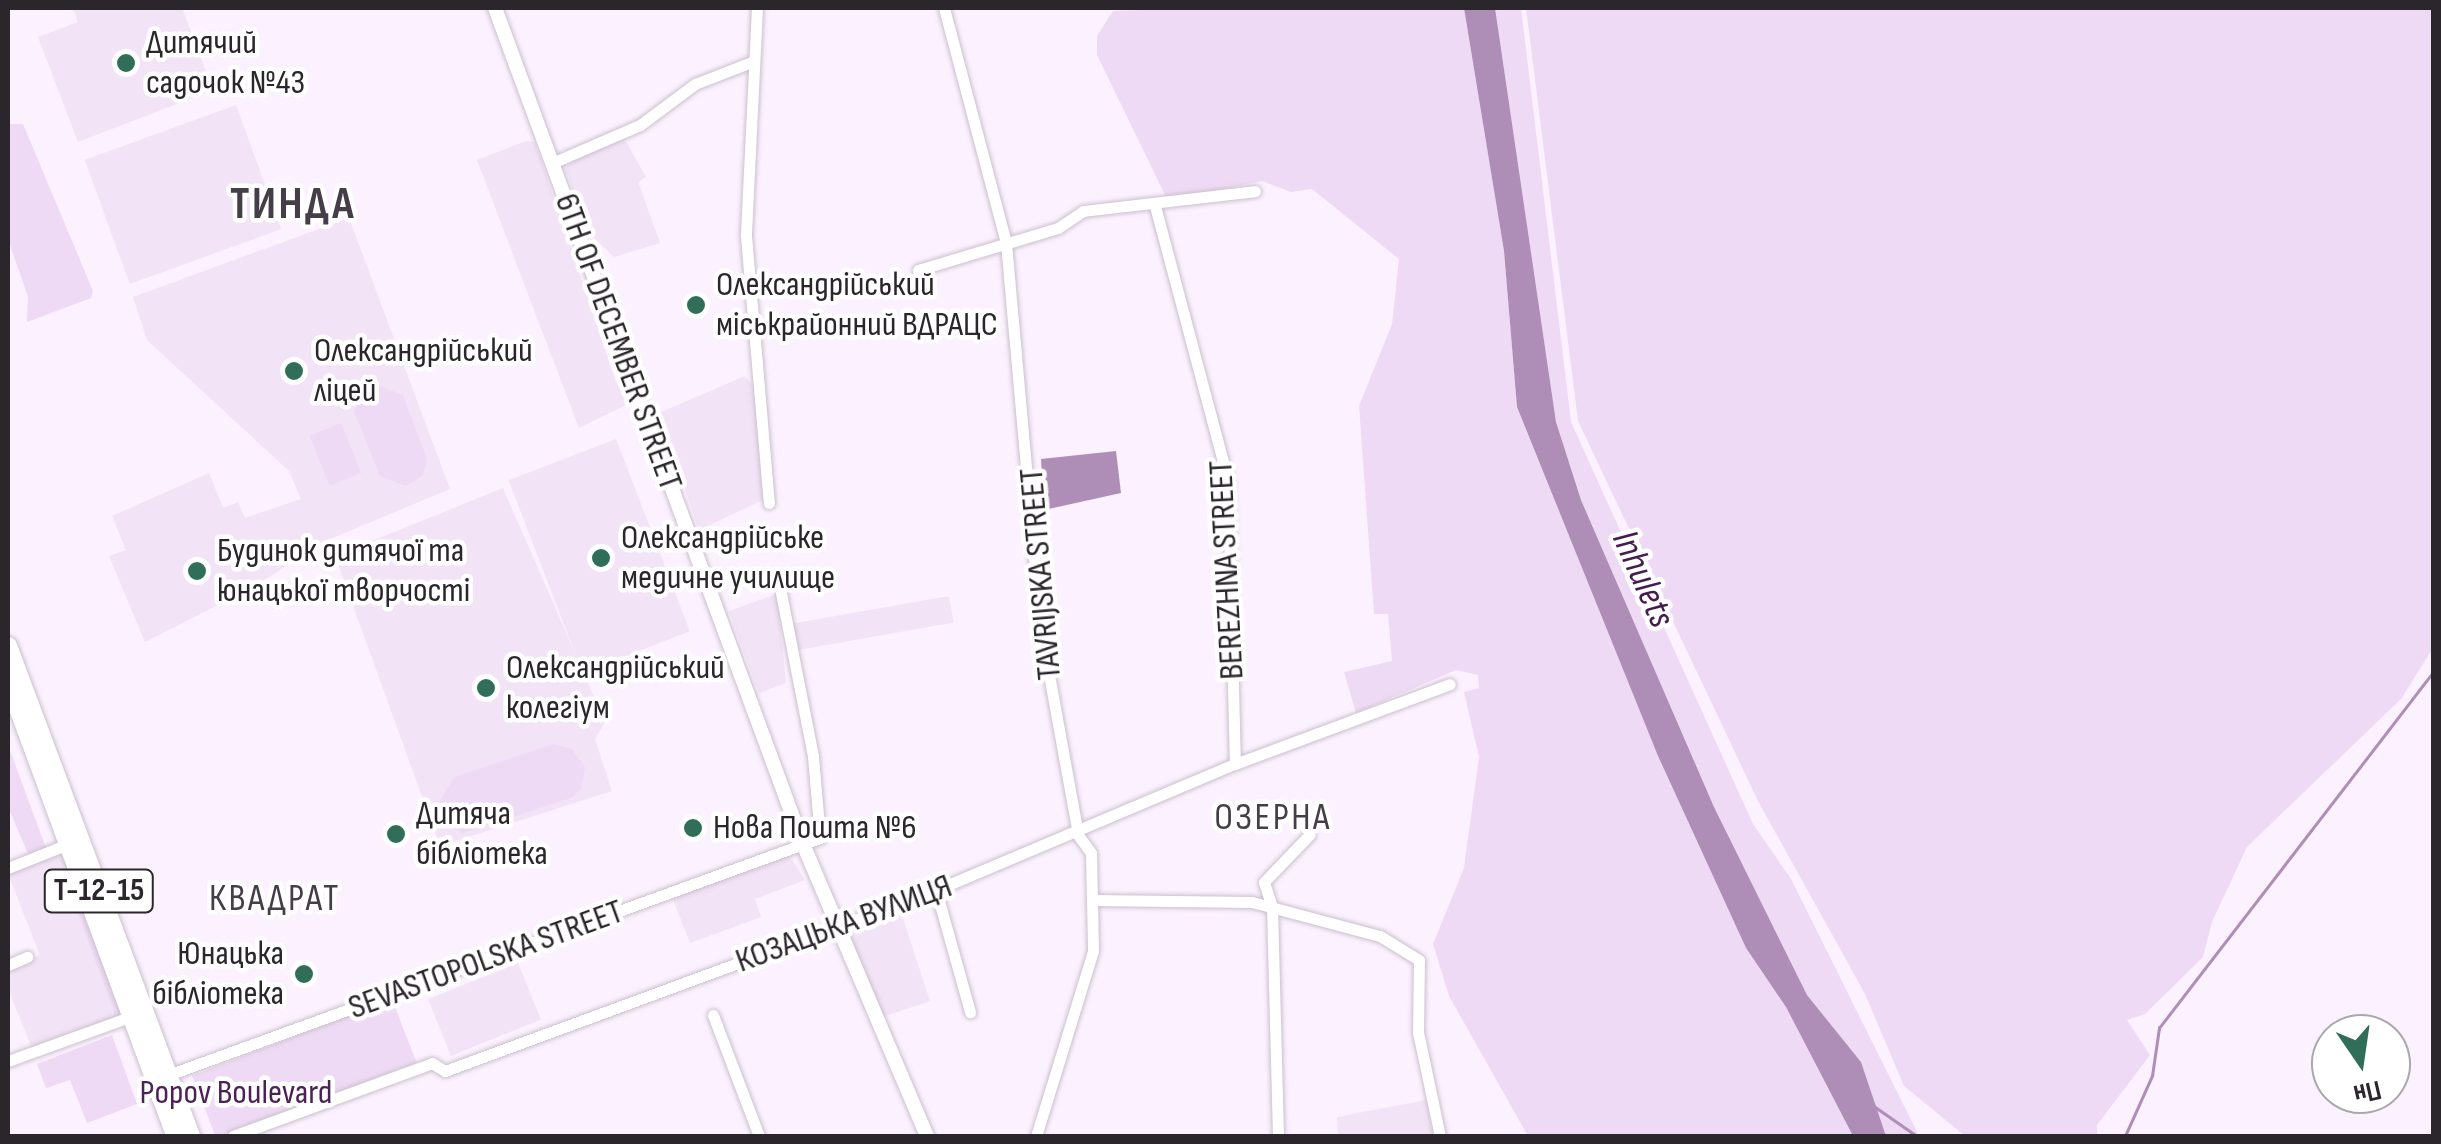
<!DOCTYPE html>
<meta charset="utf-8">
<style>
body{margin:0}
#map{position:relative;width:2441px;height:1144px;overflow:hidden;background:#fcf1fe;font-family:"Sofia Sans Condensed",sans-serif}
div>[style]{position:absolute}
.built>*{inset:0;background:#f2e3f6;transform-origin:0 0}
.green>*{inset:0;background:#efdaf5;transform-origin:0 0}
.water>*{inset:0;background:#ae8eb7}
.stream>*{height:2.5px;margin:-1.25px;padding:0 1.25px;transform-origin:1.25px;border-radius:1.25px;background:#ae8eb7}
.roads{filter:drop-shadow(0 0 2px #cac0cd) drop-shadow(0 0 2px #cac0cd)}
.minor>*{height:11px;margin:-5.5px;padding:0 5.5px;transform-origin:5.5px;border-radius:5.5px;background:#fff}
.tertiary>*{height:14px;margin:-7px;padding:0 7px;transform-origin:7px;border-radius:7px;background:#fff}
.primary>*{height:18px;margin:-9px;padding:0 9px;transform-origin:9px;border-radius:9px;background:#fff}
.dots>*{width:28px;height:28px;translate:-50% -50%;box-sizing:border-box;border:5px solid #fff;border-radius:50%}
span{translate:-50% -50%;white-space:nowrap;text-align:center;line-height:1.15;-webkit-text-stroke:9px #fff;paint-order:stroke}
.shield-label span{padding:2px 8px;background:#fff;border:2px solid;border-radius:8px;-webkit-text-stroke-width:0}
.shield-label{font-size:32px;color:#2a262b;font-weight:700}
.poi-label{font-size:35px;color:#2a262b}
.left{translate:0 -50%;text-align:left}
.right{translate:-100% -50%;text-align:right}
.street-label{font-size:35px;color:#2a262b}
.park-label{font-size:35px;color:#4c2256}
.water-label{font-size:38px;color:#461c50;font-style:italic}
.neighbourhood-label{font-size:38px;color:#453d47;letter-spacing:2.5px}
.district-label{font-size:45px;color:#453d47;font-weight:700;letter-spacing:2.5px}
.frame{position:absolute;inset:0;border:10px solid #2a262b;pointer-events:none}
.north{position:absolute;left:2311px;top:1014px;width:100px;height:100px;box-sizing:border-box;background:#fff;border:2px solid #aaa8aa;border-radius:50%;rotate:167deg;font-size:28px;font-weight:700;line-height:40px;text-align:center;color:#2a262b}
.north::after{content:'';display:block;margin:auto;width:35px;height:45px;background:#316e5a;clip-path:polygon(50% 0,100% 100%,50% 72%,0 100%)}
</style>
<div id="map">
<div class="built">
<i style="clip-path:polygon(73px 8px,182px 8px,213px 90px,78px 142px,38px 37px,78px 22px)"></i>
<i style="left:236px;top:105px;width:132px;height:161px;rotate:70deg"></i>
<i style="clip-path:polygon(624px 138px,646px 177px,638px 182px,660px 243px,614px 257px,589px 233px,565px 168px,581px 153px)"></i>
<i style="clip-path:polygon(526px 141px,535px 142px,616px 382px,630px 403px,579px 428px,477px 160px)"></i>
<i style="clip-path:polygon(349px 218px,450px 489px,323px 542px,255px 586px,145px 642px,109px 556px,126px 550px,112px 516px,209px 473px,223px 508px,238px 502px,245px 518px,301px 499px,289px 471px,147px 340px,133px 297px)"></i>
<i style="clip-path:polygon(745px 376px,754px 387px,763px 500px,699px 530px,659px 413px)"></i>
<i style="left:616px;top:439px;width:206px;height:115px;rotate:69deg"></i>
<i style="clip-path:polygon(503px 488px,605px 722px,595px 739px,612px 791px,440px 846px,335px 556px)"></i>
<i style="clip-path:polygon(777px 594px,786px 683px,759px 693px,729px 611px)"></i>
<i style="left:949px;top:596px;width:27px;height:158px;rotate:80deg"></i>
<i style="clip-path:polygon(62px 851px,127px 1014px,34px 1053px,8px 989px,8px 969px,40px 955px,8px 874px)"></i>
<i style="clip-path:polygon(789px 855px,805px 880px,755px 899px,761px 917px,690px 943px,672px 897px)"></i>
<i style="left:900px;top:909px;width:97px;height:56px;rotate:72deg"></i>
<i style="left:518px;top:963px;width:61px;height:97px;rotate:68deg"></i>
<i style="clip-path:polygon(1426px 1100px,1433px 1136px,1338px 1136px,1337px 1117px)"></i>
</div>
<div class="green">
<i style="clip-path:polygon(1195px 8px,1464px 8px,1504px 251px,1517px 407px,1658px 756px,1746px 948px,1786px 1007px,1853px 1136px,1528px 1136px,1449px 996px,1433px 944px,1464px 868px,1479px 757px,1464px 692px,1479px 688px,1478px 675px,1456px 670px,1356px 713px,1344px 672px,1392px 661px,1388px 614px,1374px 614px,1359px 406px,1392px 324px,1399px 259px,1312px 189px,1291px 192px,1262px 181px,1168px 201px,1097px 55px,1097px 36px,1113px 11px)"></i>
<i style="clip-path:polygon(1495px 8px,1521px 8px,1571px 422px,1753px 824px,1791px 879px,1919px 1136px,1886px 1136px,1861px 1062px,1807px 995px,1714px 807px,1581px 500px,1556px 422px)"></i>
<i style="clip-path:polygon(1526px 8px,2433px 8px,2433px 648px,2401px 699px,2247px 847px,2212px 922px,2203px 957px,2145px 1014px,2127px 1020px,2150px 1055px,2097px 1125px,2097px 1136px,1965px 1136px,1904px 1086px,1865px 994px,1758px 801px,1578px 421px)"></i>
<i style="clip-path:polygon(8px 124px,23px 124px,93px 291px,91px 298px,27px 322px,28px 297px,8px 239px)"></i>
<i style="clip-path:polygon(380px 386px,403px 395px,427px 459px,423px 475px,406px 486px,380px 476px,354px 411px,365px 391px)"></i>
<i style="left:341px;top:423px;width:54px;height:34px;rotate:68deg"></i>
<i style="clip-path:polygon(553px 744px,572px 749px,585px 767px,581px 789px,571px 798px,463px 833px,444px 824px,437px 806px,454px 777px)"></i>
<i style="clip-path:polygon(8px 745px,46px 848px,28px 854px,8px 807px)"></i>
<i style="clip-path:polygon(72px 897px,85px 909px,126px 1016px,117px 1019px)"></i>
<i style="left:392px;top:999px;width:68px;height:214px;rotate:69deg"></i>
<i style="clip-path:polygon(112px 1035px,137px 1104px,87px 1123px,70px 1080px,46px 1088px,37px 1064px)"></i>
</div>
<div class="water">
<i style="clip-path:polygon(1464px 8px,1495px 8px,1556px 422px,1581px 500px,1714px 807px,1807px 995px,1861px 1062px,1886px 1136px,1853px 1136px,1786px 1007px,1746px 948px,1658px 756px,1517px 407px,1504px 251px)"></i>
<i style="clip-path:polygon(1116px 451px,1121px 493px,1044px 510px,1041px 459px)"></i>
</div>
<div class="stream">
<i style="left:1874px;top:1106px;width:52px;rotate:34.9deg"></i>
<i style="left:2125px;top:1136px;width:66px;rotate:-65.8deg"></i>
<i style="left:2152px;top:1076px;width:49px;rotate:-81.7deg"></i>
<i style="left:2159px;top:1028px;width:451px;rotate:-52.4deg"></i>
</div>
<div class="roads">
<div class="minor">
<i style="left:757px;top:8px;width:228px;rotate:92.8deg"></i>
<i style="left:746px;top:236px;width:268px;rotate:85.1deg"></i>
<i style="left:944px;top:8px;width:243px;rotate:75.2deg"></i>
<i style="left:1006px;top:243px;width:384px;rotate:84.9deg"></i>
<i style="left:1040px;top:625px;width:213px;rotate:79.7deg"></i>
<i style="left:1078px;top:835px;width:22px;rotate:54deg"></i>
<i style="left:1091px;top:853px;width:98px;rotate:88.8deg"></i>
<i style="left:1093px;top:951px;width:194px;rotate:107.1deg"></i>
<i style="left:552px;top:163px;width:96px;rotate:-23.4deg"></i>
<i style="left:640px;top:125px;width:69px;rotate:-36.7deg"></i>
<i style="left:695px;top:84px;width:63px;rotate:-21.3deg"></i>
<i style="left:1155px;top:206px;width:285px;rotate:75.1deg"></i>
<i style="left:1228px;top:481px;width:283px;rotate:88.6deg"></i>
<i style="left:918px;top:270px;width:146px;rotate:-16.7deg"></i>
<i style="left:1058px;top:228px;width:30px;rotate:-34deg"></i>
<i style="left:1083px;top:211px;width:173px;rotate:-6.6deg"></i>
<i style="left:8px;top:868px;width:65px;rotate:-21.8deg"></i>
<i style="left:936px;top:890px;width:127px;rotate:74.4deg"></i>
<i style="left:1092px;top:900px;width:160px;rotate:0.7deg"></i>
<i style="left:1252px;top:902px;width:132px;rotate:14.9deg"></i>
<i style="left:1380px;top:936px;width:46px;rotate:31.6deg"></i>
<i style="left:1419px;top:960px;width:72px;rotate:90.8deg"></i>
<i style="left:1418px;top:1032px;width:106px;rotate:78.1deg"></i>
<i style="left:8px;top:965px;width:21px;rotate:-23deg"></i>
<i style="left:713px;top:1015px;width:129px;rotate:69.2deg"></i>
<i style="left:8px;top:1061px;width:132px;rotate:-19.9deg"></i>
<i style="left:168px;top:1075px;width:694px;rotate:-19.98deg"></i>
<i style="left:820px;top:838px;width:82px;rotate:-94.9deg"></i>
<i style="left:813px;top:756px;width:166px;rotate:-101.1deg"></i>
<i style="left:233px;top:1136px;width:212px;rotate:-20.1deg"></i>
<i style="left:432px;top:1063px;width:15px;rotate:32deg"></i>
<i style="left:445px;top:1071px;width:523px;rotate:-20.24deg"></i>
<i style="left:936px;top:890px;width:324px;rotate:-22.9deg"></i>
<i style="left:1235px;top:764px;width:229px;rotate:-20.4deg"></i>
<i style="left:1278px;top:1136px;width:229px;rotate:-91.5deg"></i>
<i style="left:1272px;top:907px;width:26px;rotate:-108deg"></i>
<i style="left:1264px;top:882px;width:66px;rotate:-46.2deg"></i>
</div>
<div class="tertiary">
<i style="left:495px;top:8px;width:891px;rotate:69.78deg"></i>
<i style="left:803px;top:844px;width:317px;rotate:67deg"></i>
</div>
<div class="primary">
<i style="left:8px;top:646px;width:523px;rotate:69.52deg"></i>
<i style="left:8px;top:681px;width:485px;rotate:69.8deg"></i>
</div>
</div>
<div class="dots">
<i style="left:126px;top:63px;background:#316e5a"></i>
<i style="left:696px;top:305px;background:#316e5a"></i>
<i style="left:294px;top:371px;background:#316e5a"></i>
<i style="left:601px;top:558px;background:#316e5a"></i>
<i style="left:197px;top:571px;background:#316e5a"></i>
<i style="left:486px;top:688px;background:#316e5a"></i>
<i style="left:693px;top:828px;background:#316e5a"></i>
<i style="left:396px;top:834px;background:#316e5a"></i>
<i style="left:304px;top:974px;background:#316e5a"></i>
</div>
<div class="shield-label">
<span style="left:99px;top:891px">Т-12-15</span>
</div>
<div class="poi-label">
<span class="left" style="left:146px;top:63px">Дитячий<br>садочок №43</span>
<span class="left" style="left:716px;top:305px">Олександрійський<br>міськрайонний ВДРАЦС</span>
<span class="left" style="left:314px;top:371px">Олександрійський<br>ліцей</span>
<span class="left" style="left:621px;top:558px">Олександрійське<br>медичне училище</span>
<span class="left" style="left:217px;top:571px">Будинок дитячої та<br>юнацької творчості</span>
<span class="left" style="left:506px;top:688px">Олександрійський<br>колегіум</span>
<span class="left" style="left:416px;top:834px">Дитяча<br>бібліотека</span>
<span class="left" style="left:713px;top:828px">Нова Пошта №6</span>
<span class="right" style="left:284px;top:974px">Юнацька<br>бібліотека</span>
</div>
<div class="street-label">
<span style="left:618px;top:342px;rotate:70deg">6TH OF DECEMBER STREET</span>
<span style="left:1227px;top:570px;rotate:-93deg">BEREZHNA STREET</span>
<span style="left:1041px;top:574px;rotate:-95deg">TAVRIJSKA STREET</span>
<span style="left:844px;top:924px;rotate:-20deg">КОЗАЦЬКА ВУЛИЦЯ</span>
<span style="left:486px;top:960px;rotate:-20deg">SEVASTOPOLSKA STREET</span>
</div>
<div class="park-label">
<span style="left:236px;top:1093px">Popov Boulevard</span>
</div>
<div class="water-label">
<span style="left:1643px;top:579px;rotate:66deg">Inhulets</span>
</div>
<div class="neighbourhood-label">
<span style="left:1273px;top:818px">ОЗЕРНА</span>
<span style="left:275px;top:899px">КВАДРАТ</span>
</div>
<div class="district-label">
<span style="left:293px;top:205px">ТИНДА</span>
</div>
<div class="frame"></div>
<div class="north">Пн</div>
</div>
